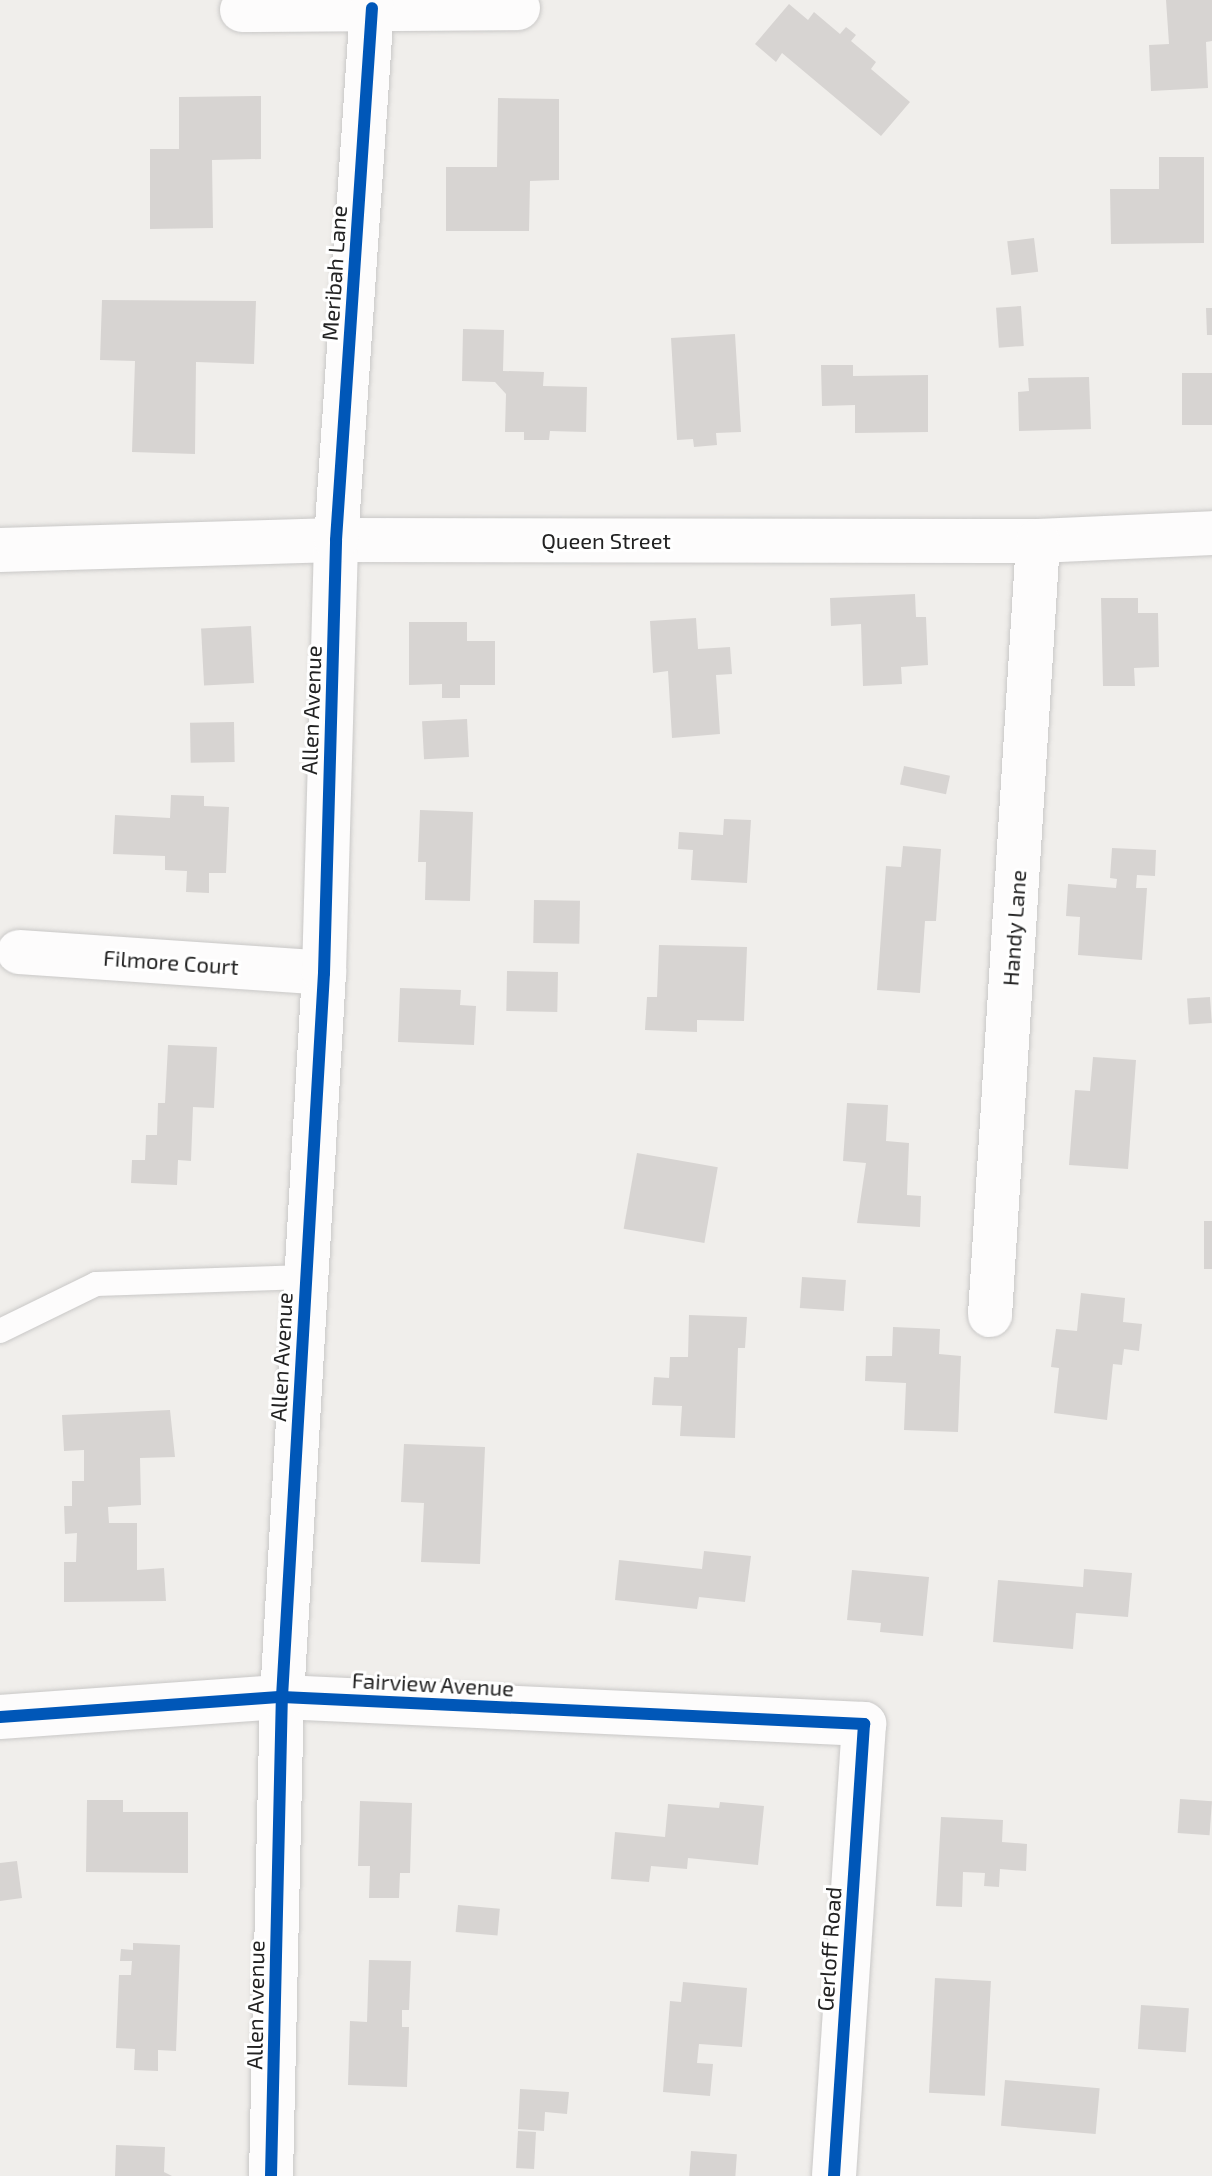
<!DOCTYPE html>
<style>
body{margin:0}
#map{position:relative;width:1212px;height:2176px;overflow:hidden;background:#f0eeeb;font-family:"Exo 2",sans-serif}
div>[style]{position:absolute}
.building>*{inset:0;background:#d7d4d2;transform-origin:0 0}
.roads{filter:drop-shadow(0 0 2px #c9c8c7) drop-shadow(0 0 2px #c9c8c7)}
.lane>*{height:24px;margin:-12px;padding:0 12px;transform-origin:12px;border-radius:12px;background:#fdfcfc}
.street>*{height:44px;margin:-22px;padding:0 22px;transform-origin:22px;border-radius:22px;background:#fdfcfc}
.cycleway>*{height:12px;margin:-6px;padding:0 6px;transform-origin:6px;border-radius:6px;background:#0057b8}
span{translate:-50% -50%;white-space:nowrap;text-align:center;line-height:1.15;-webkit-text-stroke:6px #fff;paint-order:stroke}
.street-label{font-size:22px;color:#222}
</style>
<div id="map">
<div class="building">
<i style="clip-path:polygon(1166px 0,1212px 0,1212px 41px,1206px 42px,1208px 88px,1151px 91px,1149px 45px,1169px 44px)"></i>
<i style="clip-path:polygon(789px 4px,808px 20px,814px 12px,840px 34px,846px 27px,856px 35px,851px 41px,876px 62px,871px 69px,910px 102px,881px 136px,782px 53px,776px 62px,755px 44px)"></i>
<i style="clip-path:polygon(261px 96px,261px 159px,212px 160px,213px 228px,150px 229px,150px 149px,179px 149px,179px 97px)"></i>
<i style="clip-path:polygon(498px 98px,559px 99px,559px 180px,530px 181px,529px 231px,446px 231px,446px 167px,497px 167px)"></i>
<i style="clip-path:polygon(1159px 157px,1204px 157px,1204px 243px,1111px 244px,1110px 189px,1159px 189px)"></i>
<i style="left:1034px;top:238px;width:34px;height:27px;rotate:83deg"></i>
<i style="clip-path:polygon(102px 300px,256px 301px,254px 364px,196px 362px,195px 454px,132px 452px,135px 361px,100px 360px)"></i>
<i style="left:1021px;top:306px;width:40px;height:25px;rotate:86deg"></i>
<i style="clip-path:polygon(1206px 308px,1212px 308px,1212px 335px,1207px 335px)"></i>
<i style="clip-path:polygon(463px 329px,504px 330px,503px 371px,544px 372px,543px 386px,587px 387px,586px 432px,550px 431px,549px 440px,524px 440px,524px 432px,505px 432px,506px 394px,495px 382px,462px 381px)"></i>
<i style="clip-path:polygon(735px 334px,741px 432px,716px 433px,717px 445px,694px 447px,693px 439px,677px 440px,671px 338px)"></i>
<i style="clip-path:polygon(821px 365px,853px 365px,853px 376px,928px 375px,928px 432px,855px 433px,855px 405px,822px 406px)"></i>
<i style="left:1212px;top:373px;width:52px;height:30px;rotate:90deg"></i>
<i style="clip-path:polygon(1089px 377px,1091px 429px,1019px 431px,1018px 392px,1029px 391px,1028px 378px)"></i>
<i style="clip-path:polygon(915px 594px,916px 617px,926px 617px,928px 665px,901px 667px,902px 684px,863px 686px,861px 624px,831px 626px,830px 598px)"></i>
<i style="clip-path:polygon(1101px 598px,1138px 598px,1138px 613px,1158px 613px,1159px 667px,1134px 668px,1135px 686px,1103px 686px)"></i>
<i style="clip-path:polygon(696px 618px,698px 649px,730px 647px,732px 674px,716px 675px,720px 734px,672px 738px,668px 671px,653px 673px,650px 621px)"></i>
<i style="clip-path:polygon(409px 622px,467px 622px,467px 641px,495px 641px,495px 685px,460px 685px,460px 698px,442px 698px,442px 684px,409px 685px)"></i>
<i style="left:251px;top:626px;width:57px;height:50px;rotate:87deg"></i>
<i style="left:467px;top:719px;width:38px;height:45px;rotate:87deg"></i>
<i style="left:234px;top:722px;width:40px;height:44px;rotate:89deg"></i>
<i style="left:904px;top:766px;width:47px;height:19px;rotate:12deg"></i>
<i style="clip-path:polygon(171px 795px,204px 796px,204px 806px,229px 807px,226px 873px,209px 873px,209px 893px,186px 892px,187px 871px,165px 870px,165px 856px,113px 854px,115px 815px,170px 818px)"></i>
<i style="clip-path:polygon(420px 810px,473px 812px,470px 901px,425px 900px,426px 862px,418px 862px)"></i>
<i style="clip-path:polygon(724px 819px,751px 820px,747px 883px,691px 880px,693px 850px,678px 849px,679px 832px,723px 835px)"></i>
<i style="clip-path:polygon(903px 846px,941px 849px,936px 921px,925px 921px,920px 993px,877px 990px,886px 866px,901px 867px)"></i>
<i style="clip-path:polygon(1112px 848px,1156px 850px,1155px 876px,1137px 875px,1136px 888px,1147px 888px,1142px 960px,1078px 955px,1080px 917px,1066px 916px,1068px 884px,1116px 888px,1117px 879px,1110px 878px)"></i>
<i style="left:534px;top:900px;width:46px;height:43px;rotate:1deg"></i>
<i style="clip-path:polygon(659px 945px,747px 947px,744px 1021px,697px 1020px,697px 1032px,645px 1030px,647px 997px,657px 997px)"></i>
<i style="left:507px;top:971px;width:51px;height:40px;rotate:1deg"></i>
<i style="clip-path:polygon(400px 988px,461px 990px,460px 1005px,476px 1006px,474px 1045px,398px 1042px)"></i>
<i style="left:1210px;top:997px;width:26px;height:23px;rotate:86deg"></i>
<i style="clip-path:polygon(168px 1045px,217px 1047px,214px 1108px,193px 1107px,191px 1161px,178px 1160px,177px 1185px,131px 1183px,132px 1160px,145px 1160px,146px 1135px,157px 1135px,158px 1103px,165px 1103px)"></i>
<i style="clip-path:polygon(1093px 1057px,1136px 1060px,1128px 1169px,1069px 1165px,1075px 1090px,1090px 1091px)"></i>
<i style="clip-path:polygon(847px 1103px,888px 1105px,886px 1141px,909px 1143px,907px 1195px,921px 1196px,920px 1227px,857px 1223px,866px 1163px,843px 1161px)"></i>
<i style="left:637px;top:1153px;width:82px;height:77px;rotate:10deg"></i>
<i style="left:1204px;top:1221px;width:8px;height:48px"></i>
<i style="left:802px;top:1277px;width:44px;height:31px;rotate:4deg"></i>
<i style="clip-path:polygon(1081px 1293px,1125px 1298px,1123px 1322px,1142px 1324px,1139px 1351px,1124px 1349px,1122px 1365px,1113px 1364px,1107px 1420px,1054px 1413px,1059px 1368px,1051px 1367px,1056px 1329px,1077px 1331px)"></i>
<i style="clip-path:polygon(689px 1315px,747px 1317px,745px 1348px,738px 1348px,735px 1438px,680px 1436px,682px 1406px,652px 1405px,654px 1377px,669px 1378px,670px 1357px,688px 1357px)"></i>
<i style="clip-path:polygon(893px 1327px,940px 1329px,939px 1354px,961px 1356px,958px 1432px,904px 1430px,906px 1383px,865px 1381px,866px 1356px,892px 1356px)"></i>
<i style="clip-path:polygon(170px 1410px,175px 1457px,140px 1458px,141px 1505px,108px 1507px,109px 1523px,137px 1523px,137px 1570px,164px 1568px,166px 1601px,64px 1602px,64px 1562px,76px 1562px,77px 1533px,65px 1534px,64px 1506px,72px 1506px,72px 1481px,84px 1481px,84px 1450px,64px 1451px,62px 1415px)"></i>
<i style="clip-path:polygon(404px 1444px,485px 1447px,480px 1564px,421px 1562px,424px 1503px,401px 1502px)"></i>
<i style="clip-path:polygon(704px 1551px,751px 1556px,745px 1602px,699px 1597px,697px 1609px,615px 1600px,619px 1560px,702px 1569px)"></i>
<i style="clip-path:polygon(1084px 1569px,1132px 1573px,1128px 1617px,1076px 1613px,1073px 1649px,993px 1642px,998px 1580px,1083px 1587px)"></i>
<i style="clip-path:polygon(852px 1570px,929px 1577px,923px 1636px,880px 1632px,881px 1623px,847px 1620px)"></i>
<i style="left:1180px;top:1799px;width:32px;height:34px;rotate:4deg"></i>
<i style="clip-path:polygon(87px 1800px,123px 1800px,123px 1812px,188px 1812px,188px 1873px,86px 1872px)"></i>
<i style="clip-path:polygon(360px 1801px,412px 1803px,410px 1873px,400px 1873px,399px 1898px,369px 1898px,370px 1866px,358px 1866px)"></i>
<i style="clip-path:polygon(720px 1802px,764px 1806px,758px 1865px,688px 1858px,687px 1869px,651px 1866px,649px 1882px,611px 1879px,615px 1832px,665px 1837px,668px 1804px,719px 1808px)"></i>
<i style="clip-path:polygon(941px 1817px,1003px 1820px,1002px 1842px,1027px 1844px,1026px 1871px,1000px 1869px,999px 1887px,984px 1886px,985px 1873px,963px 1872px,962px 1907px,936px 1906px)"></i>
<i style="clip-path:polygon(17px 1861px,22px 1898px,0 1901px,0 1863px)"></i>
<i style="left:458px;top:1905px;width:42px;height:27px;rotate:5deg"></i>
<i style="clip-path:polygon(133px 1943px,180px 1945px,176px 2051px,158px 2050px,158px 2071px,134px 2070px,135px 2049px,116px 2048px,119px 1975px,131px 1975px,132px 1961px,120px 1961px,121px 1949px,133px 1950px)"></i>
<i style="clip-path:polygon(369px 1960px,411px 1961px,409px 2010px,402px 2010px,402px 2027px,409px 2027px,407px 2087px,348px 2085px,350px 2021px,367px 2022px)"></i>
<i style="left:935px;top:1978px;width:56px;height:115px;rotate:3deg"></i>
<i style="clip-path:polygon(683px 1982px,747px 1988px,742px 2047px,699px 2044px,697px 2063px,713px 2064px,710px 2096px,663px 2092px,670px 2001px,681px 2002px)"></i>
<i style="left:1141px;top:2005px;width:48px;height:44px;rotate:4deg"></i>
<i style="left:1005px;top:2080px;width:95px;height:46px;rotate:5deg"></i>
<i style="clip-path:polygon(520px 2089px,569px 2092px,567px 2114px,545px 2112px,544px 2131px,518px 2129px)"></i>
<i style="left:518px;top:2131px;width:18px;height:37px;rotate:3deg"></i>
<i style="clip-path:polygon(116px 2145px,165px 2147px,164px 2172px,172px 2176px,115px 2176px)"></i>
<i style="left:691px;top:2151px;width:46px;height:25px;rotate:4deg"></i>
</div>
<div class="roads">
<div class="lane">
<i style="left:0;top:1331px;width:107px;rotate:-26.1deg"></i>
<i style="left:96px;top:1284px;width:210px;rotate:-1.9deg"></i>
</div>
<div class="street">
<i style="left:242px;top:10px;width:276px;rotate:-0.4deg"></i>
<i style="left:0;top:550px;width:336px;rotate:-1.7deg"></i>
<i style="left:336px;top:540px;width:702px;rotate:0.08deg"></i>
<i style="left:1038px;top:541px;width:174px;rotate:-2.6deg"></i>
<i style="left:19px;top:952px;width:306px;rotate:3.9deg"></i>
<i style="left:990px;top:1315px;width:775px;rotate:-86.45deg"></i>
<i style="left:0;top:1717px;width:283px;rotate:-4.1deg"></i>
<i style="left:282px;top:1697px;width:583px;rotate:2.66deg"></i>
<i style="left:864px;top:1724px;width:453px;rotate:93.8deg"></i>
<i style="left:271px;top:2176px;width:479px;rotate:-88.7deg"></i>
<i style="left:282px;top:1697px;width:725px;rotate:-86.68deg"></i>
<i style="left:324px;top:973px;width:433px;rotate:-88.4deg"></i>
<i style="left:336px;top:540px;width:533px;rotate:-86.13deg"></i>
</div>
</div>
<div class="cycleway">
<i style="left:0;top:1717px;width:283px;rotate:-4.1deg"></i>
<i style="left:282px;top:1697px;width:583px;rotate:2.66deg"></i>
<i style="left:864px;top:1724px;width:453px;rotate:93.8deg"></i>
<i style="left:271px;top:2176px;width:479px;rotate:-88.7deg"></i>
<i style="left:282px;top:1697px;width:725px;rotate:-86.68deg"></i>
<i style="left:324px;top:973px;width:433px;rotate:-88.4deg"></i>
<i style="left:336px;top:540px;width:533px;rotate:-86.13deg"></i>
</div>
<div class="street-label">
<span style="left:334px;top:273px;rotate:-86deg">Meribah Lane</span>
<span style="left:606px;top:541px">Queen Street</span>
<span style="left:311px;top:710px;rotate:-88deg">Allen Avenue</span>
<span style="left:1014px;top:928px;rotate:-86deg">Handy Lane</span>
<span style="left:171px;top:962px;rotate:4deg">Filmore Court</span>
<span style="left:281px;top:1357px;rotate:-87deg">Allen Avenue</span>
<span style="left:433px;top:1684px;rotate:3deg">Fairview Avenue</span>
<span style="left:829px;top:1949px;rotate:-86deg">Gerloff Road</span>
<span style="left:255px;top:2005px;rotate:-89deg">Allen Avenue</span>
</div>
</div>
